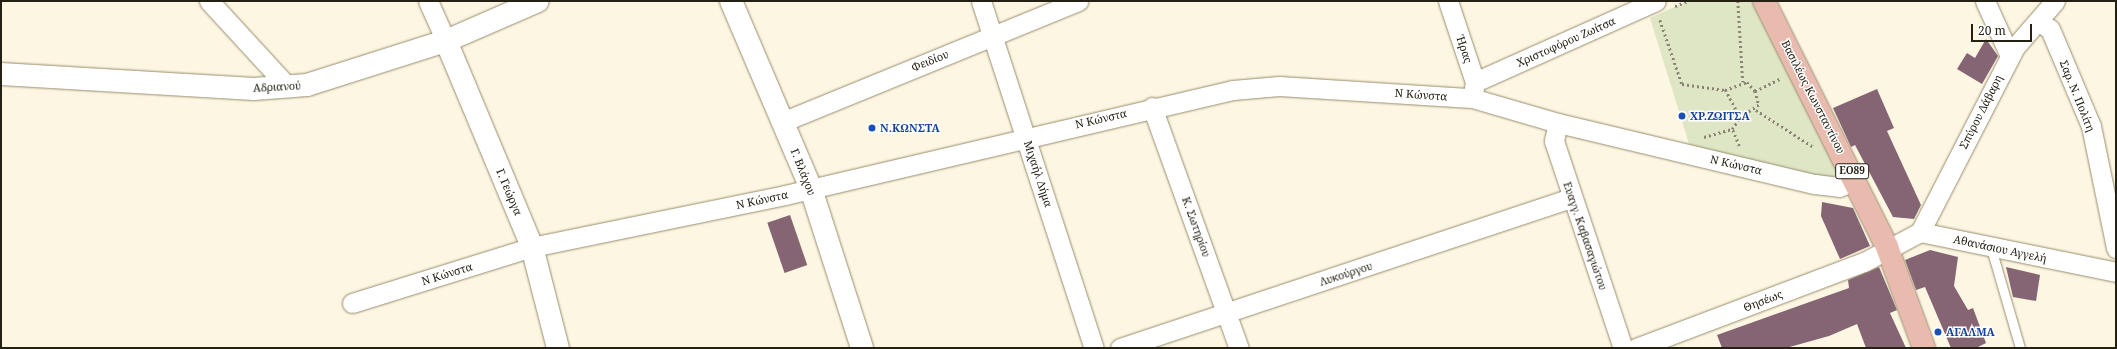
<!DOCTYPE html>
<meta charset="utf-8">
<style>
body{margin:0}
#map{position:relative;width:2117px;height:349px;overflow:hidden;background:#fdf6e2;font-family:"Noto Serif",serif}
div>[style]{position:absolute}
.green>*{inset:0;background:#dfe6c5}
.building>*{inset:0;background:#856573;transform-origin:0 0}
.path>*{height:2.5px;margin-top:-1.25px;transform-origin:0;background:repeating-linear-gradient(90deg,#8a8474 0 2px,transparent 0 5px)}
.roads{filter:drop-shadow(0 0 1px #978d6e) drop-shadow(0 0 1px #978d6e)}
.lane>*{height:9px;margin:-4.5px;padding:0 4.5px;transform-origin:4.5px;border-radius:4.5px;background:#fff}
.street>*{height:19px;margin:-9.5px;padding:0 9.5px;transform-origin:9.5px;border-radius:9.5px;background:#fff}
.secondary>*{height:22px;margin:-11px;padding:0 11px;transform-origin:11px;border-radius:11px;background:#fff}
.primary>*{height:22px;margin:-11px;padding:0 11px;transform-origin:11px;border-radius:11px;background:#e9bbaf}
.dots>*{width:11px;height:11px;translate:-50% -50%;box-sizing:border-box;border:2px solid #fff;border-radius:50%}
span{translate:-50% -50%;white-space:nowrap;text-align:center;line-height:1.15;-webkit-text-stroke:3px #fff;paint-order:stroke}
.shield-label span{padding:1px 3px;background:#fff;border:1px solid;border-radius:3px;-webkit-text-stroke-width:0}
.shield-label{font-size:10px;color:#242014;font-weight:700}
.street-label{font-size:11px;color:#242014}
.transit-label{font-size:11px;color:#164399;font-weight:700}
.left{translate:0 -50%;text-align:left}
.frame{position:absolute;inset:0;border:2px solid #242014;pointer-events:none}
.scale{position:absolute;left:1971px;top:24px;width:61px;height:18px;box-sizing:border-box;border:2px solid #242014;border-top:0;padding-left:5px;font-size:12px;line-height:14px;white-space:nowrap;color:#242014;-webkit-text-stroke:3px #fff;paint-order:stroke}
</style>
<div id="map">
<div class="green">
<i style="clip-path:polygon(1688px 1px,1756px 1px,1839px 162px,1836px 176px,1821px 179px,1690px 147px,1650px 18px)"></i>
</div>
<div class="building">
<i style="clip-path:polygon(1986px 39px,1998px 56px,1982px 84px,1957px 69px,1967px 53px,1975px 58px)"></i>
<i style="clip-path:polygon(1877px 89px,1894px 128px,1887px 131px,1921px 205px,1914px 219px,1893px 217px,1855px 145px,1851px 147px,1833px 108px)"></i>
<i style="clip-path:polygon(1822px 202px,1853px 208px,1870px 246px,1840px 259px,1821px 216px)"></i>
<i style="left:790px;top:215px;width:53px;height:24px;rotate:71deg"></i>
<i style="clip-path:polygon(1930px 250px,1958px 257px,1954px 286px,1968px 310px,1973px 308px,1986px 343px,1976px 348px,1951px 348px,1925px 287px,1916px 290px,1905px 260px)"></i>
<i style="clip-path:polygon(1879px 267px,1897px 310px,1890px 313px,1906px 348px,1866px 348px,1857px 324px,1829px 336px,1786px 348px,1722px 348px,1717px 335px,1849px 288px,1848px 280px)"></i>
<i style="clip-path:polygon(2006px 267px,2040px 275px,2036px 301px,2013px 297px)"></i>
</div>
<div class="path">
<i style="left:1738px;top:1px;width:81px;rotate:86.5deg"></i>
<i style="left:1675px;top:6px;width:14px;rotate:-21deg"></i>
<i style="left:1660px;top:20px;width:68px;rotate:71deg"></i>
<i style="left:1682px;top:84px;width:43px;rotate:7.9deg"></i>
<i style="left:1725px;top:90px;width:23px;rotate:-20deg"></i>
<i style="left:1747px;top:82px;width:12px;rotate:48deg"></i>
<i style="left:1755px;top:91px;width:15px;rotate:74deg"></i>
<i style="left:1759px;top:105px;width:23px;rotate:146deg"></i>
<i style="left:1740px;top:118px;width:32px;rotate:-118deg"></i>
<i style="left:1755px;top:91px;width:28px;rotate:-26deg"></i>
<i style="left:1756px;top:110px;width:67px;rotate:32.7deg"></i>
<i style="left:1704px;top:137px;width:29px;rotate:-16deg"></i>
<i style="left:1739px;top:146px;width:18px;rotate:-112deg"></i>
<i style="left:1732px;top:129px;width:14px;rotate:-54deg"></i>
</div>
<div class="roads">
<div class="lane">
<i style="left:1991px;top:248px;width:104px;rotate:73.8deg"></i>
</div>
<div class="street">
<i style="left:209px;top:1px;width:117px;rotate:47.4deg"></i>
<i style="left:428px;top:1px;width:44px;rotate:65.8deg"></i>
<i style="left:981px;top:1px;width:365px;rotate:72deg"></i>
<i style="left:1448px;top:1px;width:85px;rotate:71.6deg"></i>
<i style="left:1475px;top:82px;width:13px;rotate:99deg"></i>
<i style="left:1985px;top:1px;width:60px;rotate:65.6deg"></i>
<i style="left:2038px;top:21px;width:14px;rotate:34deg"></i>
<i style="left:2050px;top:29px;width:105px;rotate:67.1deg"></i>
<i style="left:2091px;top:126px;width:125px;rotate:78.4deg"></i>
<i style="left:1475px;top:82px;width:198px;rotate:-24.1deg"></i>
<i style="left:1152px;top:107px;width:256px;rotate:70.2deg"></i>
<i style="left:782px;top:122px;width:320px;rotate:-22.2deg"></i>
<i style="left:1558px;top:123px;width:18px;rotate:103deg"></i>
<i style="left:1554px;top:141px;width:218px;rotate:71.6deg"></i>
<i style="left:1920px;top:232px;width:208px;rotate:-62.8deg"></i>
<i style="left:2015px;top:47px;width:61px;rotate:-49deg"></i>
<i style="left:352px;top:303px;width:189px;rotate:-17.3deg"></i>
<i style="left:532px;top:247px;width:258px;rotate:-11.6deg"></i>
<i style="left:785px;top:195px;width:460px;rotate:-13.2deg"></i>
<i style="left:1233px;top:90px;width:46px;rotate:-5deg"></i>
<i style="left:1279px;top:86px;width:193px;rotate:3.6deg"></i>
<i style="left:1472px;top:98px;width:90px;rotate:16.2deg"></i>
<i style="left:1558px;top:123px;width:264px;rotate:13.4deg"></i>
<i style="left:1815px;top:184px;width:24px;rotate:7deg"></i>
<i style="left:1839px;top:187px;width:18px;rotate:-22deg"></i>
<i style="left:1120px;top:348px;width:476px;rotate:-18.4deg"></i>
<i style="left:1636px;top:348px;width:244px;rotate:-20.7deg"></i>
<i style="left:1864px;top:262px;width:64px;rotate:-28.2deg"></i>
<i style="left:1920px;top:232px;width:200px;rotate:11.5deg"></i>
</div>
<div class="secondary">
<i style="left:731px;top:1px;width:204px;rotate:66.9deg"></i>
<i style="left:811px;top:189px;width:167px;rotate:72.2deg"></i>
<i style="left:446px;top:41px;width:223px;rotate:67.3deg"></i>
<i style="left:532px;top:247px;width:104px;rotate:75.6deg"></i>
<i style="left:1px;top:74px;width:253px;rotate:3.4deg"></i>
<i style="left:254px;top:89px;width:53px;rotate:-4.3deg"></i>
<i style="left:307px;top:85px;width:146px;rotate:-17.6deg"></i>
<i style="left:446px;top:41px;width:100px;rotate:-23.5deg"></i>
</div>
<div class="primary">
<i style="left:1764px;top:1px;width:275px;rotate:63.4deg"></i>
<i style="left:1887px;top:247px;width:108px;rotate:69.9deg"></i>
</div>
</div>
<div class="dots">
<i style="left:1682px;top:116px;background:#1a4fb4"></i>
<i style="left:872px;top:128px;background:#1a4fb4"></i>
<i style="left:1938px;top:332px;background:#1a4fb4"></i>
</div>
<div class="shield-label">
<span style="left:1852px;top:171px">ΕΟ89</span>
</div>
<div class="street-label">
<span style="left:1566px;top:42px;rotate:-24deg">Χριστοφόρου Ζωίτσα</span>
<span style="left:1464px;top:49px;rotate:72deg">Ήρας</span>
<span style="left:930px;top:61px;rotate:-22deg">Φειδίου</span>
<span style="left:277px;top:87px;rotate:-3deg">Αδριανού</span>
<span style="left:1421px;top:95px;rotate:4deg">Ν Κώνστα</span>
<span style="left:2077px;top:96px;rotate:68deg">Σαρ. Ν. Πολίτη</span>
<span style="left:1813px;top:97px;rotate:63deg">Βασιλέως Κωνσταντίνου</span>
<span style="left:1981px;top:112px;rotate:-63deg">Σπύρου Δάβαρη</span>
<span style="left:1101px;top:119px;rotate:-13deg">Ν Κώνστα</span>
<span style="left:1736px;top:165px;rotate:13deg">Ν Κώνστα</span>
<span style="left:803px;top:172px;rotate:68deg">Γ. Βλάχου</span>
<span style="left:1038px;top:174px;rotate:72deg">Μιχαήλ Δήμα</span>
<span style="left:509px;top:192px;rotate:67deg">Γ. Γεώργα</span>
<span style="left:762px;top:200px;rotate:-12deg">Ν Κώνστα</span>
<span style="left:1196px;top:227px;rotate:70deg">Κ. Σωτηρίου</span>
<span style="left:1585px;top:236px;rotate:71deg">Ευαγγ. Καβασαγιώτου</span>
<span style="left:2000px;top:249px;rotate:12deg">Αθανάσιου Αγγελή</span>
<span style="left:447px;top:274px;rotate:-17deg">Ν Κώνστα</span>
<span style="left:1346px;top:274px;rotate:-18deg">Λυκούργου</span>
<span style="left:1763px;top:301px;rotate:-21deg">Θησέως</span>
</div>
<div class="transit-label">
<span class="left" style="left:1690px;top:116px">ΧΡ.ΖΩΙΤΣΑ</span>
<span class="left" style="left:880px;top:128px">Ν.ΚΩΝΣΤΑ</span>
<span class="left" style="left:1946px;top:332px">ΑΓΑΛΜΑ</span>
</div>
<div class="frame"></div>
<div class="scale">20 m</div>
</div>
